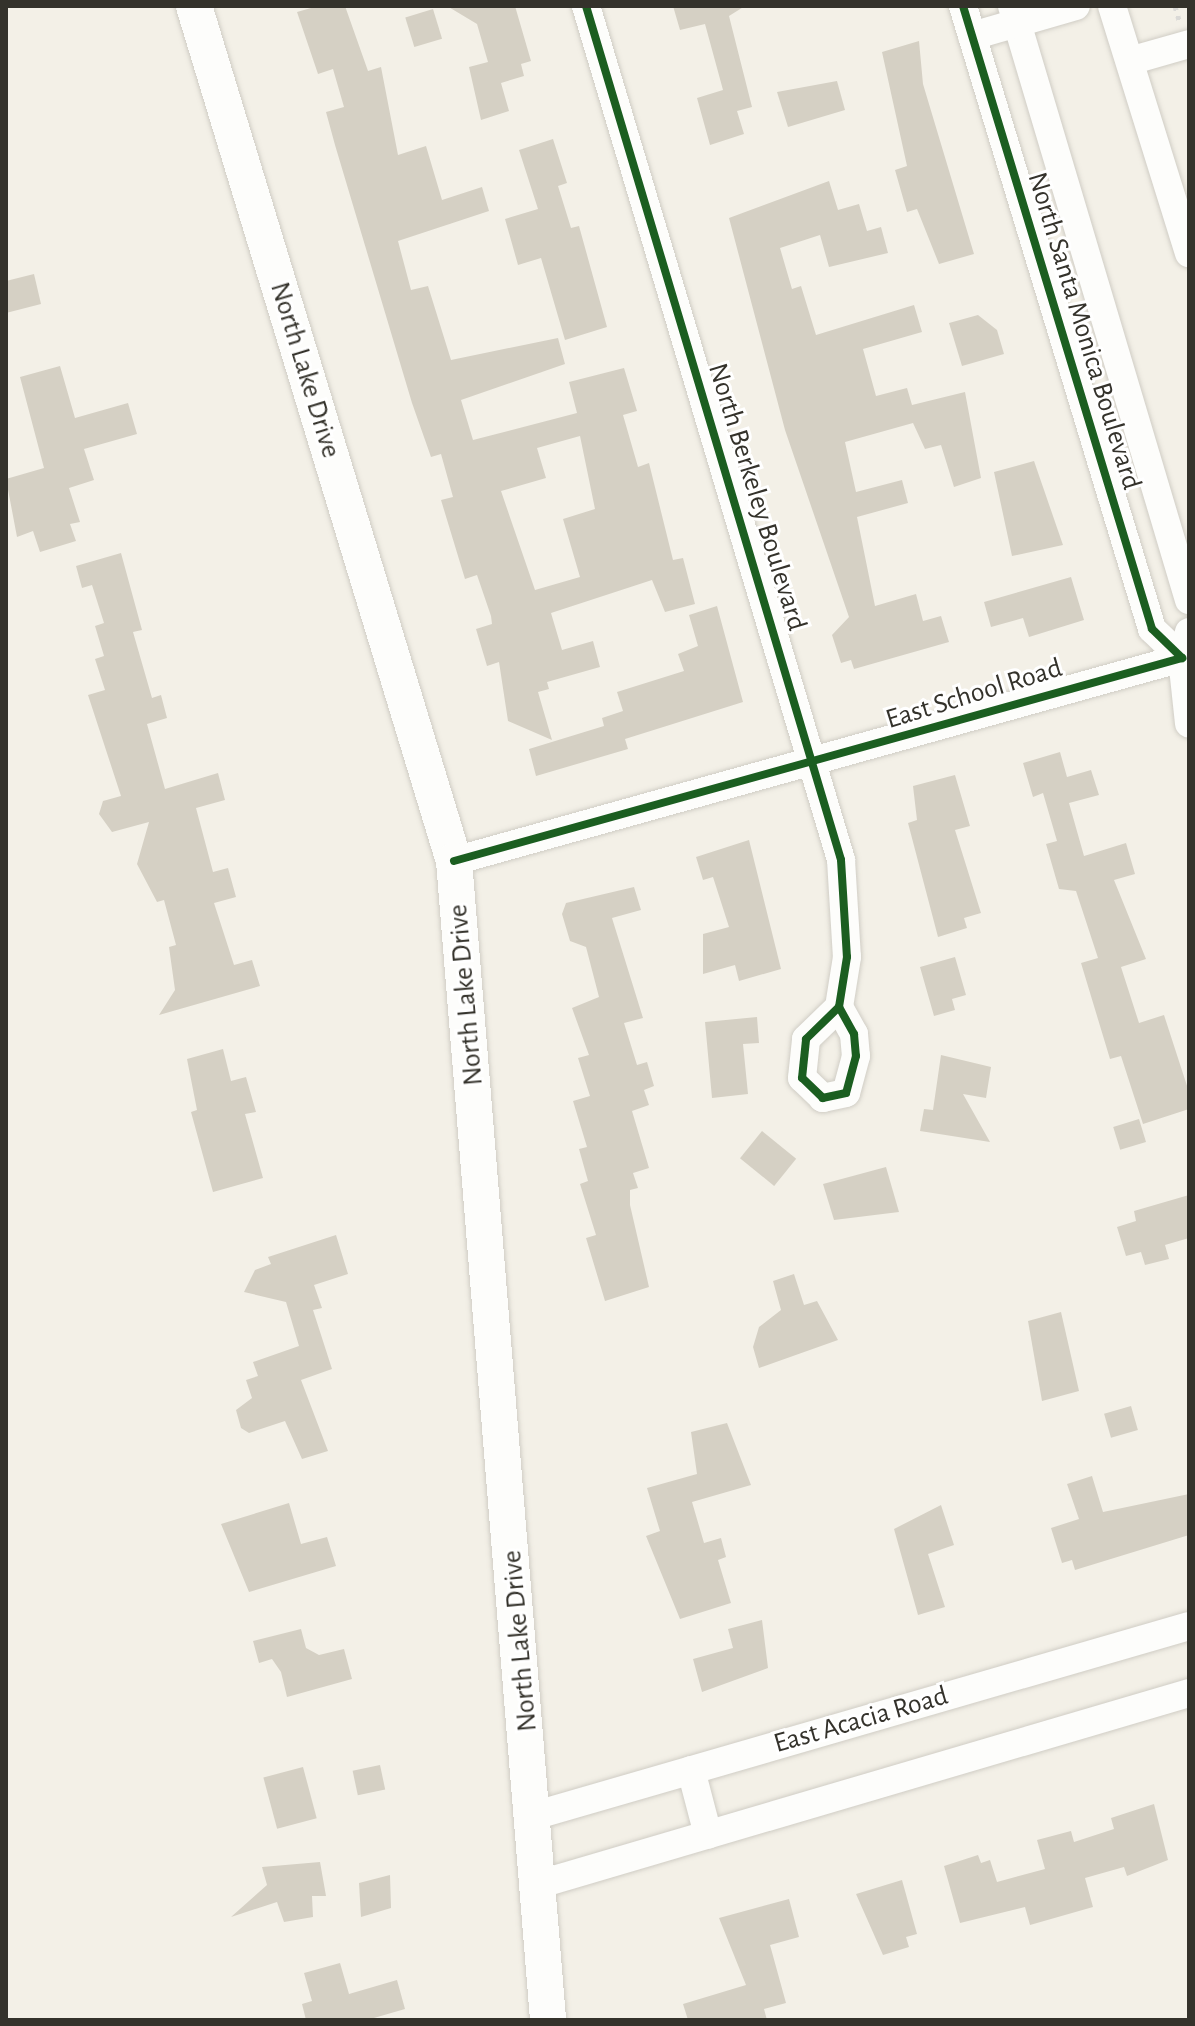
<!DOCTYPE html>
<style>
body{margin:0}
#map{position:relative;width:1195px;height:2026px;overflow:hidden;background:#f3f0e7;font-family:"Alegreya Sans",sans-serif}
div>[style]{position:absolute}
.building>*{inset:0;background:#d5d0c4;transform-origin:0 0}
.path>*{height:5px;margin-top:-2.5px;transform-origin:0;background:repeating-linear-gradient(90deg,#dad9d6 0 4px,transparent 0 10px)}
.roads{filter:drop-shadow(0 0 2px #d0cdc5) drop-shadow(0 0 2px #d0cdc5)}
.minor>*{height:28px;margin:-14px;padding:0 14px;transform-origin:14px;border-radius:14px;background:#fdfdfb}
.major>*{height:36px;margin:-18px;padding:0 18px;transform-origin:18px;border-radius:18px;background:#fdfdfb}
.cycleway>*{height:8px;margin:-4px;padding:0 4px;transform-origin:4px;border-radius:4px;background:#1b5e20}
span{translate:-50% -50%;white-space:nowrap;text-align:center;line-height:1.15;-webkit-text-stroke:6px #fff;paint-order:stroke}
.street-label{font-size:28px;color:#34322b}
.frame{position:absolute;inset:0;border:8px solid #34322b;pointer-events:none}
</style>
<div id="map">
<div class="building">
<i style="clip-path:polygon(evenodd,318px 6px,345px 6px,368px 71px,381px 67px,398px 155px,426px 146px,442px 200px,482px 187px,489px 211px,398px 241px,411px 290px,428px 286px,451px 360px,558px 338px,565px 364px,461px 400px,473px 440px,577px 413px,569px 382px,624px 368px,637px 411px,623px 415px,638px 467px,649px 463px,673px 560px,683px 558px,695px 604px,665px 612px,652px 580px,551px 613px,562px 650px,593px 641px,600px 667px,547px 682px,549px 689px,538px 692px,552px 740px,508px 721px,499px 662px,487px 666px,476px 629px,492px 624px,491px 616px,477px 575px,465px 579px,441px 500px,453px 497px,441px 454px,431px 457px,412px 403px,335px 145px,326px 112px,344px 107px,333px 69px,318px 74px,297px 12px,318px 6px,580px 436px,595px 509px,563px 519px,580px 577px,535px 590px,501px 491px,546px 478px,537px 448px,580px 436px)"></i>
<i style="clip-path:polygon(447px 6px,515px 6px,531px 61px,521px 64px,524px 76px,501px 83px,509px 111px,481px 120px,469px 67px,488px 62px,477px 24px)"></i>
<i style="clip-path:polygon(673px 6px,745px 6px,729px 16px,752px 107px,737px 111px,744px 134px,710px 145px,697px 98px,723px 90px,705px 24px,680px 30px)"></i>
<i style="left:433px;top:9px;width:31px;height:29px;rotate:73deg"></i>
<i style="clip-path:polygon(919px 41px,923px 84px,974px 254px,939px 264px,917px 209px,907px 212px,895px 170px,907px 166px,882px 52px)"></i>
<i style="clip-path:polygon(837px 81px,845px 110px,788px 127px,777px 92px)"></i>
<i style="clip-path:polygon(553px 139px,567px 183px,558px 186px,571px 228px,579px 226px,607px 327px,565px 340px,541px 258px,518px 265px,505px 219px,538px 209px,519px 150px)"></i>
<i style="clip-path:polygon(829px 181px,838px 210px,859px 204px,867px 231px,881px 227px,888px 253px,829px 267px,820px 235px,780px 248px,792px 289px,801px 286px,816px 335px,914px 305px,922px 332px,863px 349px,876px 396px,907px 388px,912px 405px,965px 392px,981px 478px,954px 487px,941px 445px,925px 449px,913px 423px,845px 442px,856px 492px,902px 480px,908px 503px,857px 517px,875px 606px,916px 594px,923px 621px,941px 616px,949px 642px,854px 669px,851px 660px,841px 663px,832px 635px,849px 617px,785px 430px,729px 218px)"></i>
<i style="clip-path:polygon(34px 274px,41px 304px,6px 313px,6px 281px)"></i>
<i style="clip-path:polygon(978px 315px,997px 330px,1004px 354px,962px 366px,949px 323px)"></i>
<i style="clip-path:polygon(60px 366px,75px 418px,128px 403px,137px 434px,84px 449px,94px 480px,69px 488px,80px 522px,70px 524px,76px 541px,40px 552px,33px 531px,17px 537px,6px 479px,44px 468px,20px 377px)"></i>
<i style="clip-path:polygon(1034px 461px,1063px 545px,1012px 556px,994px 472px)"></i>
<i style="clip-path:polygon(121px 553px,142px 630px,133px 632px,152px 698px,161px 695px,167px 718px,147px 724px,165px 789px,218px 773px,225px 800px,196px 808px,213px 872px,228px 868px,236px 897px,214px 903px,234px 965px,252px 960px,260px 986px,159px 1015px,175px 990px,169px 947px,176px 945px,164px 900px,157px 902px,137px 864px,149px 822px,112px 832px,99px 814px,103px 801px,121px 796px,88px 695px,105px 690px,95px 659px,104px 656px,95px 626px,104px 623px,92px 585px,82px 588px,76px 566px)"></i>
<i style="clip-path:polygon(1071px 577px,1084px 620px,1029px 637px,1023px 618px,991px 627px,984px 602px)"></i>
<i style="clip-path:polygon(717px 606px,743px 702px,625px 739px,628px 749px,536px 776px,529px 749px,604px 726px,602px 718px,623px 711px,617px 692px,684px 671px,678px 654px,698px 646px,689px 615px)"></i>
<i style="clip-path:polygon(1060px 752px,1067px 777px,1091px 770px,1099px 795px,1069px 803px,1084px 856px,1126px 843px,1135px 874px,1114px 880px,1146px 959px,1121px 967px,1139px 1023px,1164px 1015px,1189px 1092px,1189px 1109px,1143px 1124px,1121px 1056px,1110px 1059px,1081px 963px,1098px 958px,1076px 891px,1059px 889px,1046px 844px,1057px 841px,1043px 793px,1033px 797px,1023px 763px)"></i>
<i style="clip-path:polygon(955px 775px,970px 826px,955px 830px,981px 913px,964px 918px,967px 928px,938px 937px,908px 823px,917px 820px,913px 786px)"></i>
<i style="clip-path:polygon(749px 840px,781px 969px,739px 981px,735px 965px,703px 974px,703px 934px,729px 927px,713px 877px,703px 880px,696px 857px)"></i>
<i style="clip-path:polygon(634px 887px,641px 910px,612px 918px,643px 1018px,624px 1023px,637px 1065px,647px 1062px,654px 1086px,644px 1090px,649px 1105px,632px 1111px,649px 1168px,633px 1173px,638px 1188px,630px 1190px,630px 1205px,649px 1287px,605px 1301px,586px 1238px,596px 1235px,580px 1184px,588px 1181px,579px 1149px,587px 1147px,573px 1101px,590px 1096px,578px 1058px,589px 1055px,572px 1008px,599px 997px,586px 947px,570px 941px,562px 914px,566px 903px)"></i>
<i style="clip-path:polygon(955px 957px,966px 995px,952px 999px,955px 1010px,934px 1016px,920px 967px)"></i>
<i style="clip-path:polygon(757px 1017px,759px 1043px,743px 1044px,748px 1094px,712px 1098px,705px 1022px)"></i>
<i style="clip-path:polygon(223px 1049px,231px 1081px,246px 1077px,256px 1112px,245px 1114px,263px 1178px,213px 1192px,191px 1112px,197px 1110px,187px 1059px)"></i>
<i style="clip-path:polygon(941px 1055px,991px 1067px,986px 1098px,963px 1094px,990px 1142px,920px 1131px,924px 1109px,933px 1110px)"></i>
<i style="left:1139px;top:1119px;width:24px;height:27px;rotate:73deg"></i>
<i style="left:762px;top:1131px;width:44px;height:35px;rotate:39deg"></i>
<i style="clip-path:polygon(886px 1167px,899px 1212px,834px 1220px,823px 1184px)"></i>
<i style="clip-path:polygon(1189px 1195px,1189px 1238px,1165px 1245px,1169px 1259px,1145px 1265px,1141px 1252px,1126px 1256px,1117px 1227px,1136px 1221px,1134px 1211px)"></i>
<i style="clip-path:polygon(336px 1235px,348px 1274px,314px 1285px,322px 1308px,313px 1310px,332px 1369px,301px 1380px,328px 1451px,302px 1459px,285px 1421px,249px 1433px,241px 1428px,236px 1410px,252px 1398px,246px 1380px,258px 1376px,253px 1362px,299px 1346px,286px 1302px,244px 1292px,255px 1270px,271px 1264px,268px 1257px)"></i>
<i style="clip-path:polygon(794px 1274px,804px 1305px,817px 1301px,838px 1340px,759px 1368px,753px 1347px,759px 1327px,781px 1310px,773px 1281px)"></i>
<i style="clip-path:polygon(1061px 1312px,1079px 1391px,1042px 1401px,1028px 1321px)"></i>
<i style="left:1131px;top:1406px;width:25px;height:28px;rotate:74deg"></i>
<i style="clip-path:polygon(727px 1423px,751px 1485px,692px 1502px,704px 1543px,721px 1538px,726px 1557px,718px 1560px,731px 1603px,680px 1619px,646px 1536px,660px 1531px,647px 1488px,697px 1474px,691px 1432px)"></i>
<i style="clip-path:polygon(1092px 1476px,1103px 1512px,1189px 1494px,1189px 1535px,1075px 1570px,1072px 1560px,1062px 1563px,1051px 1528px,1079px 1519px,1067px 1484px)"></i>
<i style="clip-path:polygon(289px 1503px,301px 1544px,327px 1537px,336px 1566px,249px 1592px,221px 1524px)"></i>
<i style="clip-path:polygon(941px 1505px,954px 1545px,928px 1554px,945px 1607px,918px 1615px,894px 1529px)"></i>
<i style="clip-path:polygon(762px 1620px,768px 1668px,702px 1692px,693px 1659px,733px 1648px,728px 1629px)"></i>
<i style="clip-path:polygon(301px 1629px,306px 1648px,319px 1655px,344px 1649px,352px 1679px,287px 1697px,281px 1672px,272px 1659px,259px 1663px,253px 1641px)"></i>
<i style="left:380px;top:1765px;width:25px;height:28px;rotate:78deg"></i>
<i style="left:303px;top:1767px;width:53px;height:41px;rotate:75deg"></i>
<i style="clip-path:polygon(1154px 1804px,1168px 1860px,1127px 1876px,1124px 1867px,1085px 1878px,1093px 1907px,1030px 1925px,1025px 1907px,960px 1923px,944px 1866px,978px 1855px,981px 1863px,990px 1860px,997px 1882px,1045px 1869px,1037px 1840px,1071px 1831px,1074px 1842px,1114px 1829px,1111px 1818px)"></i>
<i style="clip-path:polygon(320px 1862px,326px 1896px,312px 1896px,313px 1917px,284px 1922px,277px 1902px,231px 1917px,267px 1885px,262px 1867px)"></i>
<i style="clip-path:polygon(390px 1875px,391px 1908px,361px 1917px,359px 1883px)"></i>
<i style="clip-path:polygon(902px 1880px,917px 1934px,906px 1937px,909px 1947px,883px 1955px,856px 1894px)"></i>
<i style="clip-path:polygon(789px 1899px,799px 1937px,770px 1945px,786px 2003px,764px 2009px,767px 2020px,688px 2020px,683px 2004px,746px 1985px,719px 1918px)"></i>
<i style="clip-path:polygon(340px 1963px,349px 1994px,397px 1980px,405px 2009px,367px 2020px,306px 2020px,302px 2004px,312px 2001px,304px 1973px)"></i>
</div>
<div class="path">
<i style="left:1175px;top:6px;width:15px;rotate:74deg"></i>
</div>
<div class="roads">
<div class="minor">
<i style="left:586px;top:6px;width:891px;rotate:73.37deg"></i>
<i style="left:841px;top:860px;width:97px;rotate:86.5deg"></i>
<i style="left:847px;top:957px;width:51px;rotate:99.1deg"></i>
<i style="left:839px;top:1007px;width:31px;rotate:61deg"></i>
<i style="left:854px;top:1034px;width:22px;rotate:85deg"></i>
<i style="left:856px;top:1056px;width:38px;rotate:105deg"></i>
<i style="left:846px;top:1093px;width:24px;rotate:168deg"></i>
<i style="left:823px;top:1098px;width:29px;rotate:-136deg"></i>
<i style="left:802px;top:1078px;width:39px;rotate:-84deg"></i>
<i style="left:806px;top:1039px;width:46px;rotate:-44.1deg"></i>
<i style="left:963px;top:6px;width:651px;rotate:73.12deg"></i>
<i style="left:1152px;top:629px;width:42px;rotate:44deg"></i>
<i style="left:1012px;top:6px;width:620px;rotate:73.41deg"></i>
<i style="left:1112px;top:6px;width:259px;rotate:72.7deg"></i>
<i style="left:972px;top:36px;width:108px;rotate:-16.1deg"></i>
<i style="left:1133px;top:60px;width:58px;rotate:-15.9deg"></i>
<i style="left:1189px;top:632px;width:27px;rotate:105deg"></i>
<i style="left:1182px;top:658px;width:66px;rotate:83.9deg"></i>
<i style="left:454px;top:861px;width:756px;rotate:-15.58deg"></i>
<i style="left:691px;top:1770px;width:67px;rotate:75.3deg"></i>
<i style="left:533px;top:1816px;width:683px;rotate:-16.15deg"></i>
<i style="left:540px;top:1884px;width:677px;rotate:-16.4deg"></i>
</div>
<div class="major">
<i style="left:194px;top:6px;width:894px;rotate:73.09deg"></i>
<i style="left:454px;top:861px;width:1163px;rotate:85.36deg"></i>
</div>
</div>
<div class="cycleway">
<i style="left:586px;top:6px;width:891px;rotate:73.37deg"></i>
<i style="left:841px;top:860px;width:97px;rotate:86.5deg"></i>
<i style="left:847px;top:957px;width:51px;rotate:99.1deg"></i>
<i style="left:839px;top:1007px;width:31px;rotate:61deg"></i>
<i style="left:854px;top:1034px;width:22px;rotate:85deg"></i>
<i style="left:856px;top:1056px;width:38px;rotate:105deg"></i>
<i style="left:846px;top:1093px;width:24px;rotate:168deg"></i>
<i style="left:823px;top:1098px;width:29px;rotate:-136deg"></i>
<i style="left:802px;top:1078px;width:39px;rotate:-84deg"></i>
<i style="left:806px;top:1039px;width:46px;rotate:-44.1deg"></i>
<i style="left:963px;top:6px;width:651px;rotate:73.12deg"></i>
<i style="left:1152px;top:629px;width:42px;rotate:44deg"></i>
<i style="left:454px;top:861px;width:756px;rotate:-15.58deg"></i>
</div>
<div class="street-label">
<span style="left:1084px;top:331px;rotate:73deg">North Santa Monica Boulevard</span>
<span style="left:305px;top:370px;rotate:73deg">North Lake Drive</span>
<span style="left:757px;top:497px;rotate:73deg">North Berkeley Boulevard</span>
<span style="left:974px;top:694px;rotate:-17deg">East School Road</span>
<span style="left:466px;top:995px;rotate:-95deg">North Lake Drive</span>
<span style="left:520px;top:1641px;rotate:-95deg">North Lake Drive</span>
<span style="left:861px;top:1720px;rotate:-16deg">East Acacia Road</span>
</div>
<div class="frame"></div>
</div>
